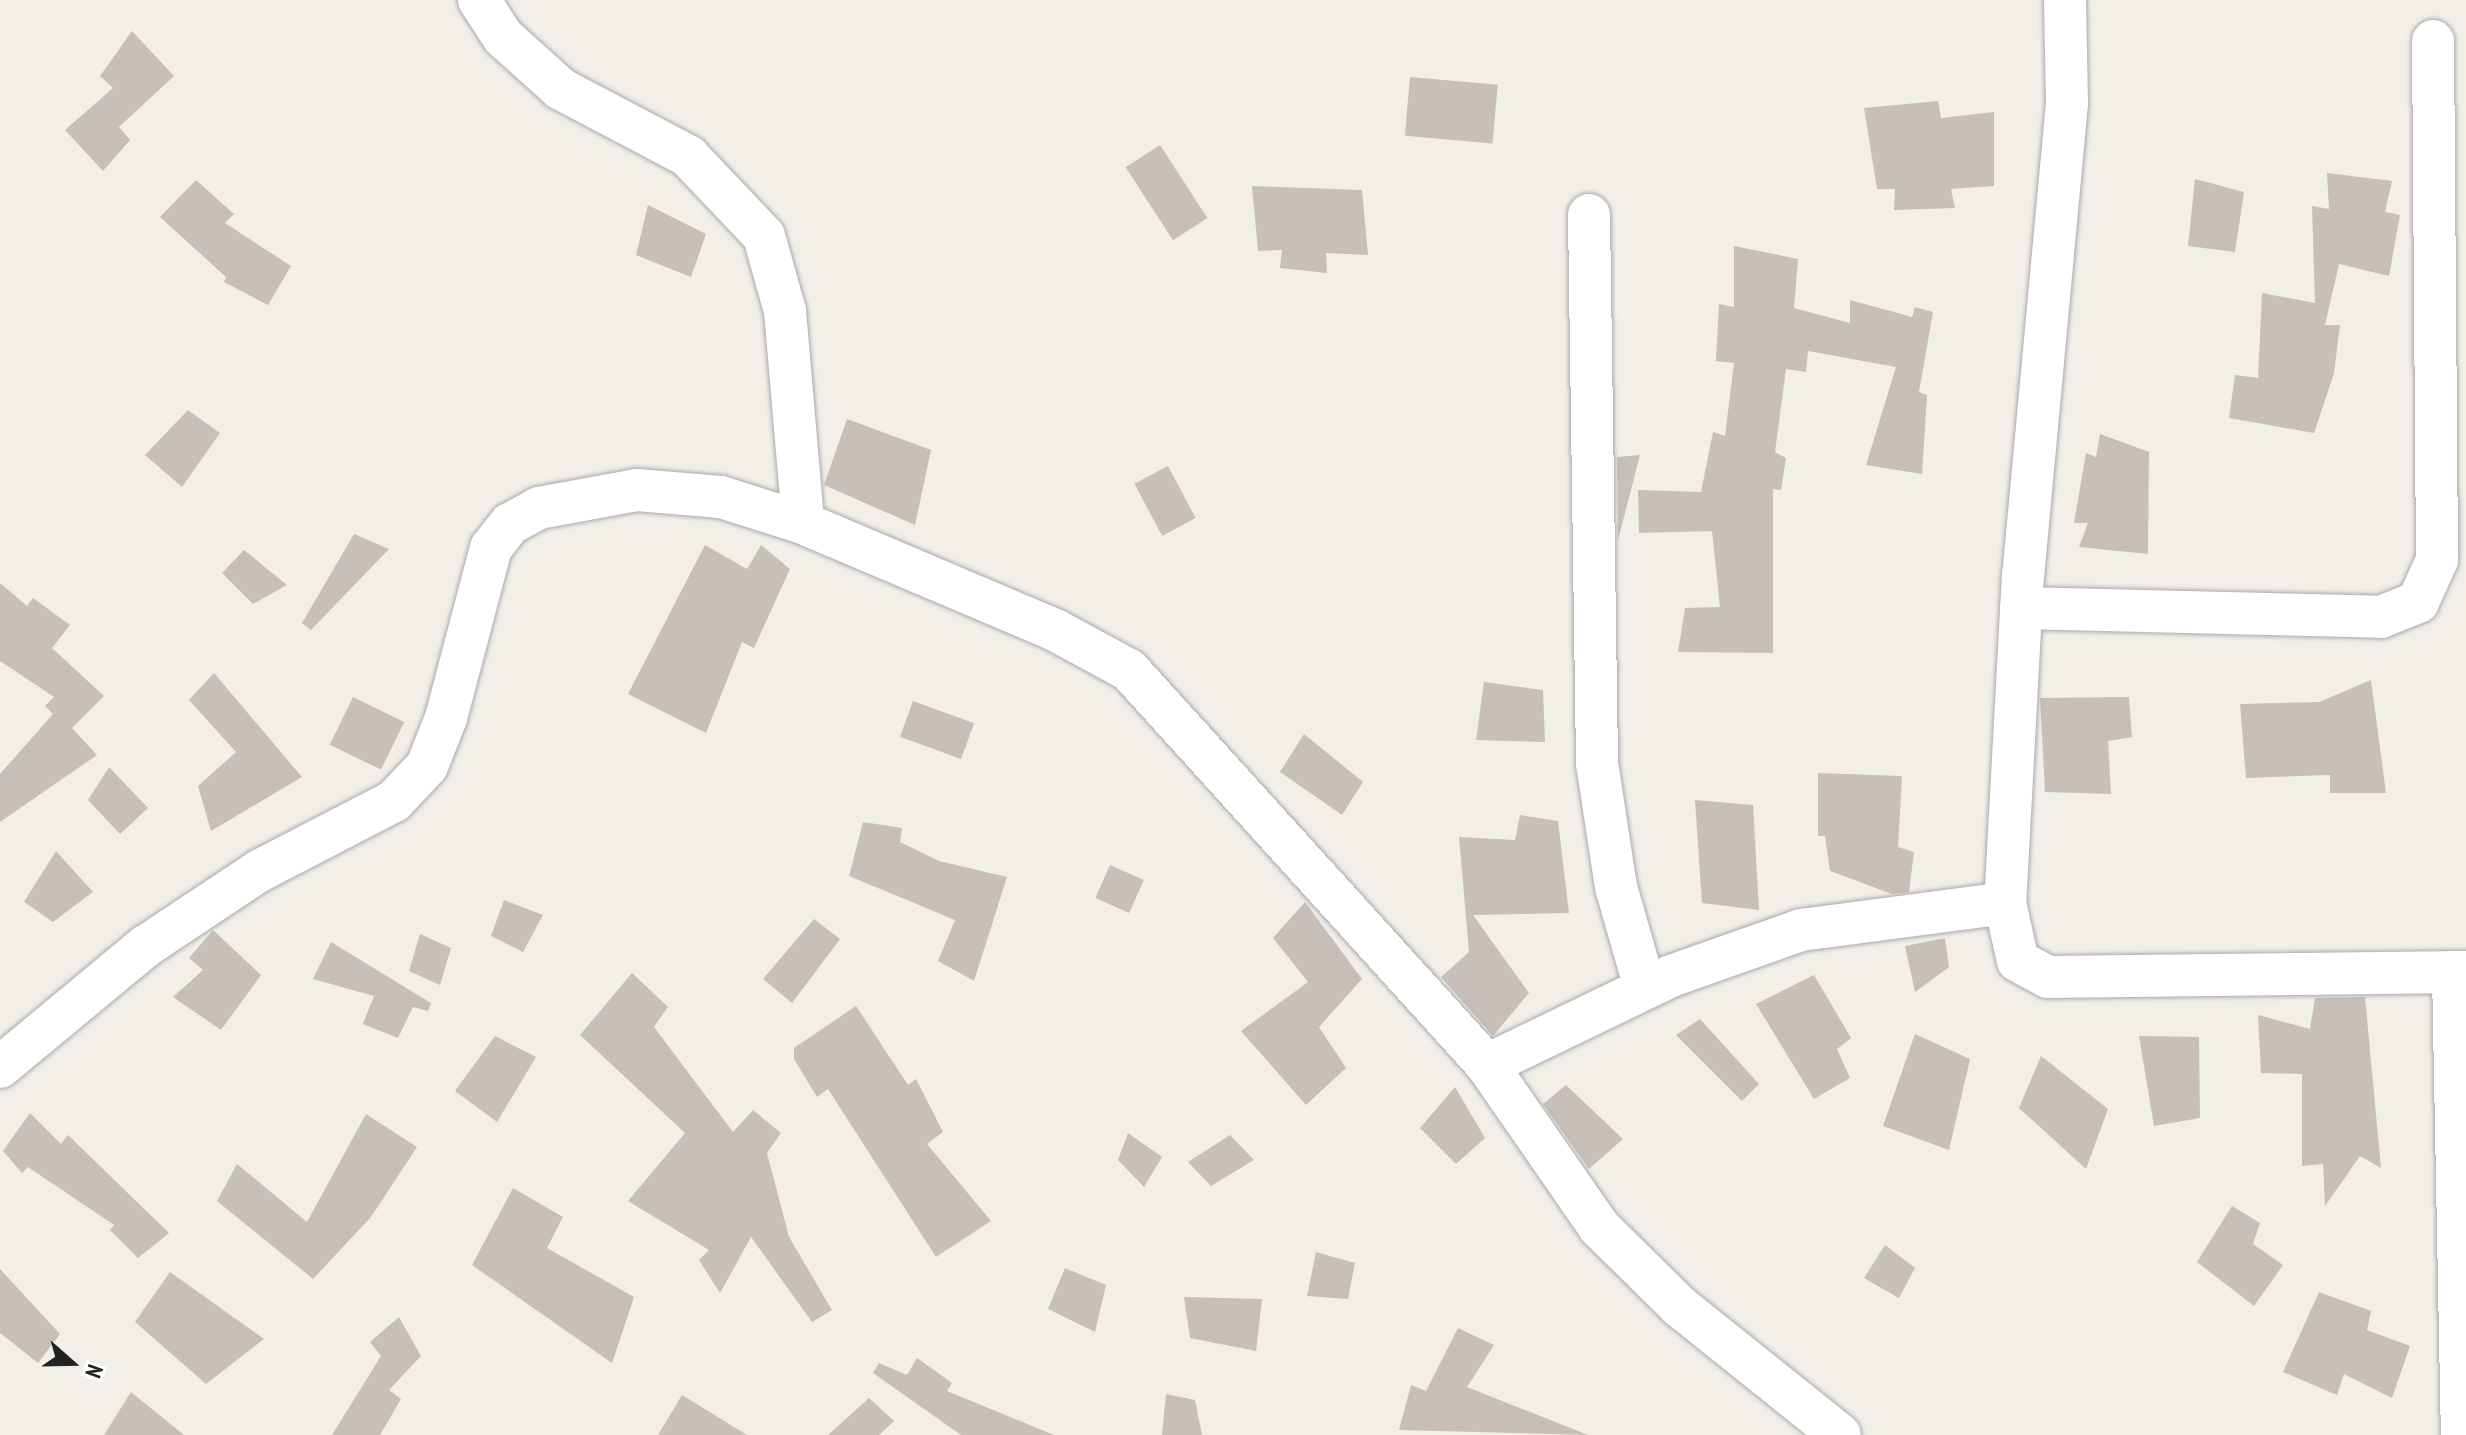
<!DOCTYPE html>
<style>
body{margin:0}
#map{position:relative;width:2466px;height:1435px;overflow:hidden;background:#f2efe9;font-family:"PT Sans Narrow",sans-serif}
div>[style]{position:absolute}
.building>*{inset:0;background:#c7bfb8;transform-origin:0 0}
.roads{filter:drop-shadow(0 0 2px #a9a9a9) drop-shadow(0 0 2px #a9a9a9)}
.street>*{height:42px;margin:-21px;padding:0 21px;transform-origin:21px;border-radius:21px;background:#fff}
span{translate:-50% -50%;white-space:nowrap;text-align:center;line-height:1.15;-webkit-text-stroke:6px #fff;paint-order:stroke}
.north{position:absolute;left:32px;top:1323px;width:80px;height:80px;-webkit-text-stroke:6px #fff;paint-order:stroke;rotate:110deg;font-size:22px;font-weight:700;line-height:32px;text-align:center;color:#222}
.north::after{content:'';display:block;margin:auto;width:28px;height:36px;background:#222;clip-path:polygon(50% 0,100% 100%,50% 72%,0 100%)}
</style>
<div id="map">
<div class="building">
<i style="clip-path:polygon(132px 31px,174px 76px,119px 127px,130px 140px,103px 171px,65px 130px,113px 88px,100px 76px)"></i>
<i style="left:1410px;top:77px;width:88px;height:59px;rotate:5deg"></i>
<i style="clip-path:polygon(1938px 101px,1941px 118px,1994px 112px,1994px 186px,1951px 189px,1955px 208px,1894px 210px,1895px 189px,1877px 189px,1864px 108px)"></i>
<i style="left:1160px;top:145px;width:87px;height:41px;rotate:57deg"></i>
<i style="clip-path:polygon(2327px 173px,2392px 181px,2385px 212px,2400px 215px,2389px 276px,2339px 264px,2325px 325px,2340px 325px,2334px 373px,2314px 433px,2229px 418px,2235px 375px,2258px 378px,2262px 293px,2315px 303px,2312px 206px,2329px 209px)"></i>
<i style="clip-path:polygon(2195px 179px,2244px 192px,2235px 252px,2188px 246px)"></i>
<i style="clip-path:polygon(196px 180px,234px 214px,225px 223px,291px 266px,268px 305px,224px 282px,226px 277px,160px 217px)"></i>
<i style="clip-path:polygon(1252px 186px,1362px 190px,1368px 255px,1326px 253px,1327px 273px,1280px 268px,1282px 250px,1258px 251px)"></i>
<i style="clip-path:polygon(648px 205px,706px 234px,691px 277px,636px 255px)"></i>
<i style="clip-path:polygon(1734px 246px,1798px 259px,1794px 308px,1850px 323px,1850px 300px,1912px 317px,1915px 307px,1933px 312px,1919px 392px,1927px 395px,1922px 474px,1866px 465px,1896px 367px,1808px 351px,1806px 372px,1786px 369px,1775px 452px,1786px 458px,1781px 490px,1773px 489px,1773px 653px,1678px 652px,1685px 608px,1720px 607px,1712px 531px,1639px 533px,1638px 490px,1701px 492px,1713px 432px,1725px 436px,1734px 363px,1716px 361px,1719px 304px,1734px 307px)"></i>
<i style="clip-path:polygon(188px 410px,220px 433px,182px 487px,145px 455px)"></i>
<i style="clip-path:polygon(847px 419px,931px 450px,915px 525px,824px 485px)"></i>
<i style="clip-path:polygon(2100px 434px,2149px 452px,2148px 554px,2079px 547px,2088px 523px,2074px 523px,2086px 453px,2096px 457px)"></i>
<i style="clip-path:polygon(1640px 455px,1618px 540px,1617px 457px)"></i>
<i style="left:1168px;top:466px;width:59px;height:38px;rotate:62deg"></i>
<i style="clip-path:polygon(354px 534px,389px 549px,311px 630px,302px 623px)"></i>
<i style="clip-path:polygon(705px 545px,747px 569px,761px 545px,790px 569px,754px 648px,742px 642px,706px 733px,628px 694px)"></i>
<i style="clip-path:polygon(244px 550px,287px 585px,253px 604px,222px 573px)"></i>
<i style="clip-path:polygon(0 583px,27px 606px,33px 598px,70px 625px,52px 648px,104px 696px,72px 728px,97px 755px,0 822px,0 774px,53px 714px,45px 706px,54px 697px,0 661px)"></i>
<i style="clip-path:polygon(214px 673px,302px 777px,211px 831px,198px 786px,236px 752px,189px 700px)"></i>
<i style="clip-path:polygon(2371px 680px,2386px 793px,2330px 793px,2330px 775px,2246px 778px,2240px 704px,2319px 702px)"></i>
<i style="clip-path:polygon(1484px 682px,1543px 690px,1545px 742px,1476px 740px)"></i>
<i style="left:353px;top:697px;width:57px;height:53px;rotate:26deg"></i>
<i style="clip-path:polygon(2129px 697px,2132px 737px,2108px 741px,2111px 794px,2045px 792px,2040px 698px)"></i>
<i style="left:913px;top:701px;width:65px;height:38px;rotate:20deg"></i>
<i style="clip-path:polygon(1304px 734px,1363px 782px,1342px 815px,1280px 772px)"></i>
<i style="clip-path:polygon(109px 767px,148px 808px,120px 834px,88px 800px)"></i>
<i style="clip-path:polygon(1818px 773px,1902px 776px,1898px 847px,1914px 852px,1909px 892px,1892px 894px,1830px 871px,1825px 836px,1818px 836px)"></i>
<i style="clip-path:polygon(1695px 800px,1753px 805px,1759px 910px,1702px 903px)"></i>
<i style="clip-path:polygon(1520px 815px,1558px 821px,1569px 913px,1473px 915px,1529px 993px,1493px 1036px,1441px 977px,1469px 952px,1459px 837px,1515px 840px)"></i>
<i style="clip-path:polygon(863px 822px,902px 828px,900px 842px,939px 861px,1007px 877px,974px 981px,938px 961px,955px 920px,849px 876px)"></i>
<i style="clip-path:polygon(56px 851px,93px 892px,53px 922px,24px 902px)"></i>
<i style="left:1110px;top:865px;width:37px;height:36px;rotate:24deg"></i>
<i style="clip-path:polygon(504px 900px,543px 915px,523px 952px,491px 936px)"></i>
<i style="clip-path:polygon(1305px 902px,1362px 979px,1319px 1027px,1346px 1068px,1306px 1105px,1241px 1031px,1308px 982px,1273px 938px)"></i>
<i style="clip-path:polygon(814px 919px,840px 939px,792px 1003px,763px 979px)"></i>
<i style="clip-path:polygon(213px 930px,261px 975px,221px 1030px,173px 997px,203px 970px,189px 958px)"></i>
<i style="clip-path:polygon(420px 934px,451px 948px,440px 985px,409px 971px)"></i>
<i style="clip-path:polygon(1945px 938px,1949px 967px,1915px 992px,1905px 946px)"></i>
<i style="clip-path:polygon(331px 942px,431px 1003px,428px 1011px,413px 1007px,398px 1038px,363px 1024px,374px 996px,313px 979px)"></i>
<i style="clip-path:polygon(632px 973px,668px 1007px,654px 1027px,733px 1132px,753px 1110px,781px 1133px,767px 1153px,789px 1237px,832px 1310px,812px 1322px,751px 1237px,720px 1293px,699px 1260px,709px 1250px,628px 1201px,685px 1133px,580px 1035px)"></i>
<i style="clip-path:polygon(1814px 975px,1851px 1038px,1837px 1049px,1850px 1078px,1814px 1099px,1756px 1004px)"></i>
<i style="clip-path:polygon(2365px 997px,2381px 1168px,2360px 1156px,2325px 1206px,2323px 1164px,2302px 1166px,2302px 1074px,2261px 1073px,2258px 1015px,2310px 1029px,2315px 998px)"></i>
<i style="clip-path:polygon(856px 1006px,908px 1085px,916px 1079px,943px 1132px,927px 1144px,991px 1221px,936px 1257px,828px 1089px,817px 1097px,794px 1059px,794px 1048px)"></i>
<i style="clip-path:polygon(1700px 1019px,1759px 1084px,1742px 1101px,1676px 1035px)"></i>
<i style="clip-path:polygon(1915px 1034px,1970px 1059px,1949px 1150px,1883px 1126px)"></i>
<i style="clip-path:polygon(495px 1036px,536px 1057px,497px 1122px,455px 1091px)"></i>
<i style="clip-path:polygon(2139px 1036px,2199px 1037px,2200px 1118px,2154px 1126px)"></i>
<i style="clip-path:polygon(2041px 1056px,2108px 1109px,2086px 1169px,2019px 1108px)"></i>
<i style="clip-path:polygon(1566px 1085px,1623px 1139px,1589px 1169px,1543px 1104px)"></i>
<i style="clip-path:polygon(1455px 1087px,1485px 1138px,1456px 1164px,1420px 1128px)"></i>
<i style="clip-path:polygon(30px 1113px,61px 1144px,68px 1135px,169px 1233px,138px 1258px,110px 1230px,114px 1225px,28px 1167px,22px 1173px,3px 1151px)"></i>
<i style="clip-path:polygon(366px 1114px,417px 1147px,371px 1217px,313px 1279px,217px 1201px,237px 1164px,307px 1222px)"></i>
<i style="clip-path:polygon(1128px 1133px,1162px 1157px,1144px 1187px,1118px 1160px)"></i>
<i style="clip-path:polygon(1230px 1135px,1254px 1160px,1211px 1186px,1188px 1162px)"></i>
<i style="clip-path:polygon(513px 1188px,563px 1217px,547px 1248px,634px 1297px,612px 1363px,472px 1265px)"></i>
<i style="clip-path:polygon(2232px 1206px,2260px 1223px,2253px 1244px,2283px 1265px,2254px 1306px,2197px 1262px)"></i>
<i style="clip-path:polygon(1885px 1245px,1915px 1268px,1899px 1298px,1864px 1278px)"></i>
<i style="clip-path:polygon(1316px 1252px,1355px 1263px,1348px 1299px,1307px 1296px)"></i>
<i style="clip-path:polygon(1065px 1268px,1106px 1285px,1095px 1332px,1048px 1309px)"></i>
<i style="clip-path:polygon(0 1269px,60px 1334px,38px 1363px,0 1333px)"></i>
<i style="clip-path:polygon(170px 1272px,264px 1339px,206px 1384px,135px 1322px)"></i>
<i style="clip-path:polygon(2319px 1292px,2371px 1311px,2367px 1330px,2410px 1346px,2392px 1398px,2344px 1374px,2337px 1395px,2283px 1372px)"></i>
<i style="clip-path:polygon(1184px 1297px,1262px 1299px,1256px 1351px,1190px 1338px)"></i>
<i style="clip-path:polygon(399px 1317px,421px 1356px,389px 1390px,401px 1399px,380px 1435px,332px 1435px,381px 1356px,370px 1342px)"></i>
<i style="clip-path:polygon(1458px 1328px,1494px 1345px,1467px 1387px,1588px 1435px,1399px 1430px,1411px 1385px,1426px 1391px)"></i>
<i style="clip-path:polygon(917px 1358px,952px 1383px,947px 1391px,1054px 1435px,961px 1435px,873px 1373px,879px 1363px,907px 1375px)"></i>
<i style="clip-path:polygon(131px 1392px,184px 1435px,104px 1435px)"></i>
<i style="clip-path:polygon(1166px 1394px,1195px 1400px,1202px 1435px,1162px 1435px)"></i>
<i style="clip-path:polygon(682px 1395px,747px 1435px,658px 1435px)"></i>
<i style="clip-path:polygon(869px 1398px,894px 1421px,879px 1435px,828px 1435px)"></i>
</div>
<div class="roads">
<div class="street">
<i style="left:479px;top:0;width:44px;rotate:57deg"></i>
<i style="left:503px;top:37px;width:78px;rotate:41.9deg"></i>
<i style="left:561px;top:89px;width:144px;rotate:27.8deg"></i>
<i style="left:688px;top:156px;width:110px;rotate:46.5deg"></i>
<i style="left:764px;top:236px;width:78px;rotate:74.4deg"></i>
<i style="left:785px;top:311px;width:213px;rotate:85.1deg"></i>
<i style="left:2065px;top:0;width:103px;rotate:88.9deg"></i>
<i style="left:2067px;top:103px;width:473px;rotate:95.3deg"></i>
<i style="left:2023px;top:574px;width:329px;rotate:93.1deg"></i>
<i style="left:2005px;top:903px;width:59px;rotate:77.4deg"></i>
<i style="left:2018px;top:961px;width:34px;rotate:28deg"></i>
<i style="left:2048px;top:977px;width:418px;rotate:-0.7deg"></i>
<i style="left:1589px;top:215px;width:548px;rotate:89.16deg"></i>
<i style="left:1597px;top:763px;width:125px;rotate:81.3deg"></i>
<i style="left:1616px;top:887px;width:105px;rotate:74deg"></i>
<i style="left:2021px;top:608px;width:360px;rotate:1.4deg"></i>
<i style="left:2381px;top:617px;width:40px;rotate:-22deg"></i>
<i style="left:2418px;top:602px;width:46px;rotate:-65.7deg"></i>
<i style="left:2437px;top:560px;width:519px;rotate:-90.44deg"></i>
<i style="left:2453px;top:972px;width:463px;rotate:88.9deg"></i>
<i style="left:1487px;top:1065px;width:197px;rotate:55.3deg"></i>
<i style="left:1599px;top:1227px;width:112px;rotate:44.6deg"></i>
<i style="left:1679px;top:1306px;width:206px;rotate:38.7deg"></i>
<i style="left:0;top:1067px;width:190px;rotate:-39.7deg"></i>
<i style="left:146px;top:946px;width:136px;rotate:-33.6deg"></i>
<i style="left:259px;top:871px;width:152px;rotate:-27.4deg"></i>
<i style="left:394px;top:801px;width:48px;rotate:-46.7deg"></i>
<i style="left:427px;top:766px;width:52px;rotate:-68.4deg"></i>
<i style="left:446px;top:718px;width:176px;rotate:-75.2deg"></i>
<i style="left:491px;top:548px;width:31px;rotate:-52deg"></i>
<i style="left:510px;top:524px;width:33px;rotate:-29deg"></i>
<i style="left:539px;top:508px;width:100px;rotate:-10.4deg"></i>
<i style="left:637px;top:490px;width:84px;rotate:4.8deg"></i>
<i style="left:721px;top:497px;width:86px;rotate:17.6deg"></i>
<i style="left:803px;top:523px;width:274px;rotate:23deg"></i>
<i style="left:1055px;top:630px;width:84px;rotate:28.4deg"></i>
<i style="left:1129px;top:670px;width:533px;rotate:47.81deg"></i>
<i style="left:1487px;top:1065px;width:204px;rotate:-25.8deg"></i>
<i style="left:1671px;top:976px;width:138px;rotate:-19.5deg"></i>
<i style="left:1801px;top:930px;width:206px;rotate:-7.5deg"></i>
</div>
</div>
<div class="north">N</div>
</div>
